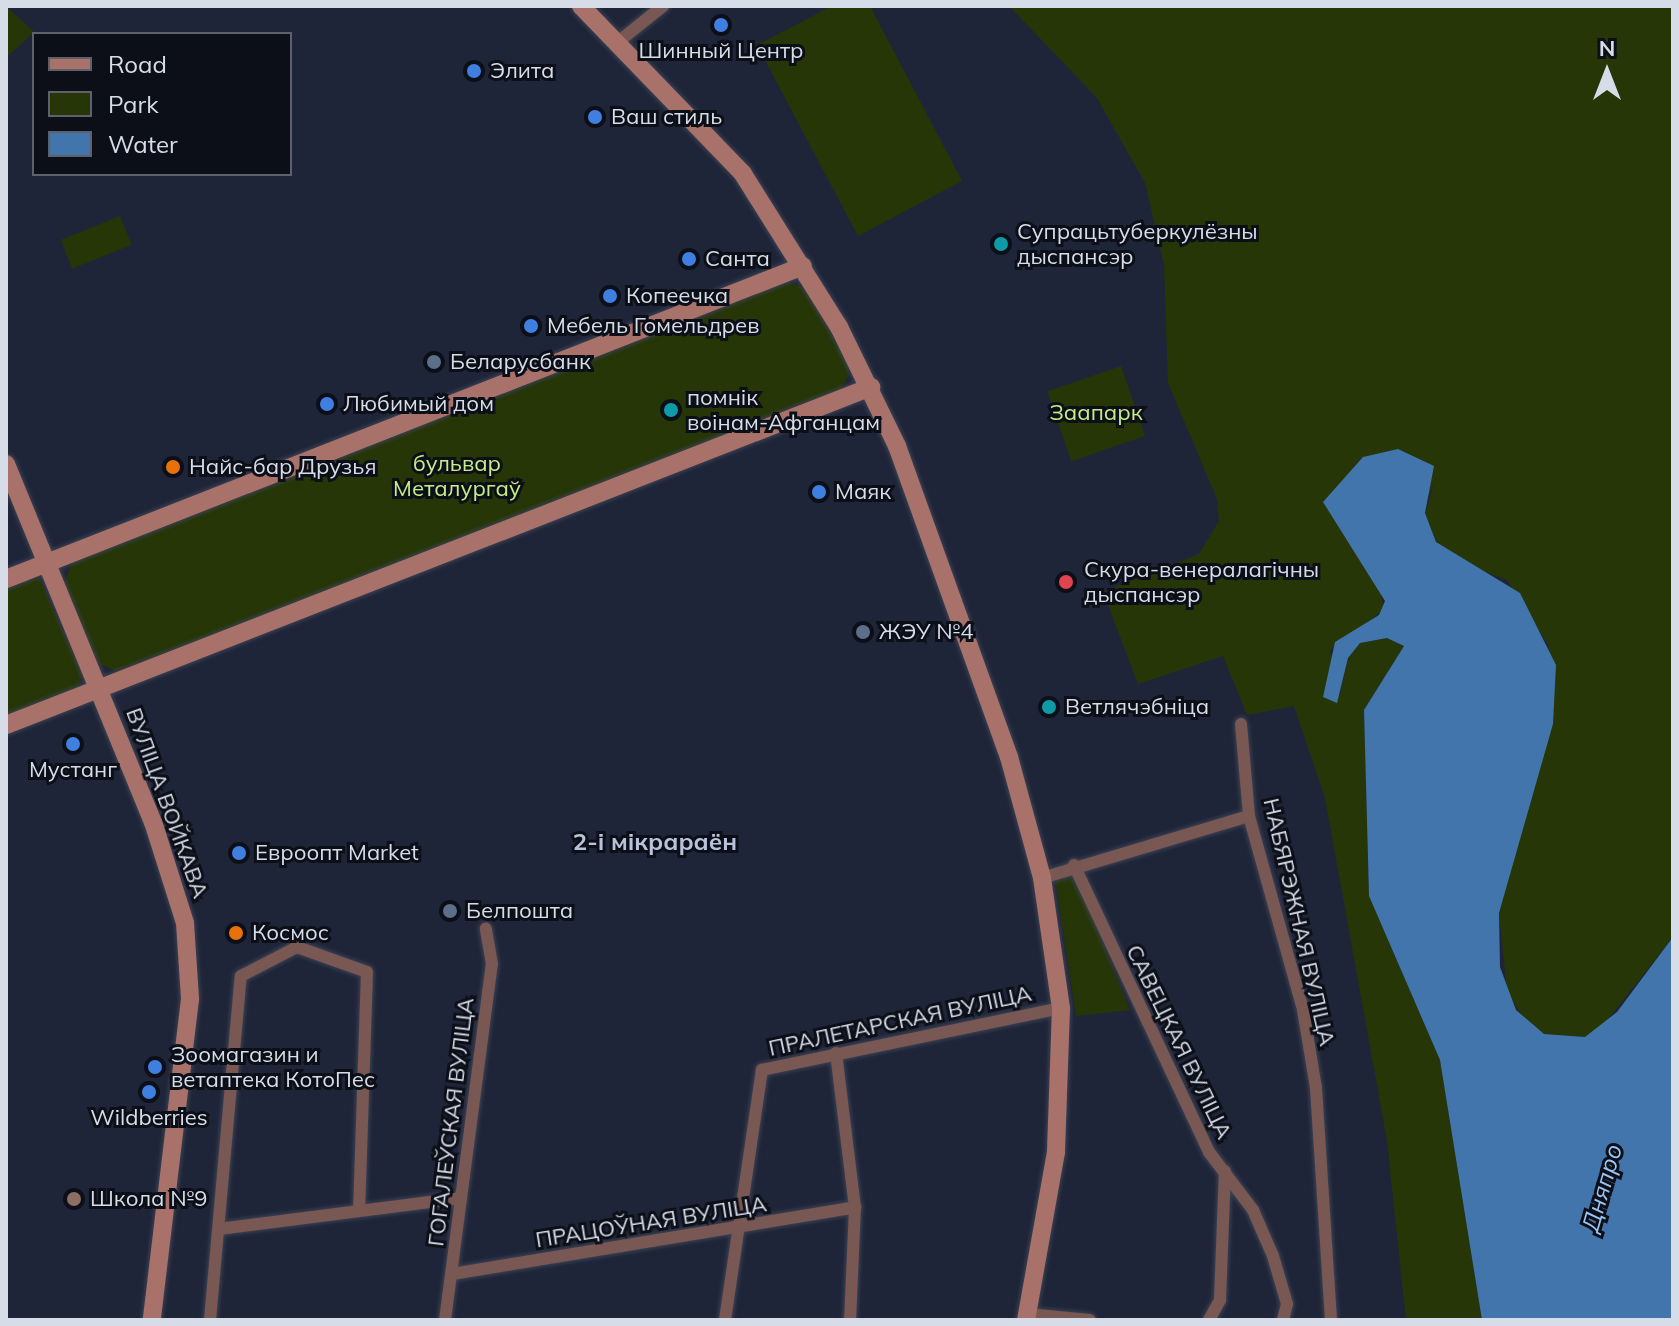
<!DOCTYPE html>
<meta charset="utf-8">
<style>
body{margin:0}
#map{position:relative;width:1679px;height:1326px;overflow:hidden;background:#1f2538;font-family:Mulish,sans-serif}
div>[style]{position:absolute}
.green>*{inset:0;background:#263606;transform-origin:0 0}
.water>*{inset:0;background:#4175ac}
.roads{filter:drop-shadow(0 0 2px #3c4254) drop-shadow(0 0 2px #3c4254)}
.street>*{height:12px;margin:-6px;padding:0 6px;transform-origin:6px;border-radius:6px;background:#795752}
.secondary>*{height:18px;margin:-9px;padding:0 9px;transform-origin:9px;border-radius:9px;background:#a8726a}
.dots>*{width:22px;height:22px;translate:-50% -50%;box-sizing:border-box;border:4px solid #0c0f17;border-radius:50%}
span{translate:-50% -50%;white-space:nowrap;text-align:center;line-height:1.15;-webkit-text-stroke:6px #0c0f17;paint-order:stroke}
.poi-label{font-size:22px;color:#d7dce9}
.left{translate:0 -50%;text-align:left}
.park-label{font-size:22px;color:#c5ed8a}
.street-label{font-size:22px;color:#d7dce9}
.neighbourhood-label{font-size:24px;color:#b9c2dc;font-weight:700}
.water-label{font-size:24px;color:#9ac4f3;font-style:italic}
.frame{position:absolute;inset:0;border:8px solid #d7dce9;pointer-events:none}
.legend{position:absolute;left:32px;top:32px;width:260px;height:144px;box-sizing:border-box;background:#0c0f17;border:2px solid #5d616b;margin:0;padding:10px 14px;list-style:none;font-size:24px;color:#d7dce9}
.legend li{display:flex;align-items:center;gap:16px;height:40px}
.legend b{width:40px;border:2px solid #5d616b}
.north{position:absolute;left:1567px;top:32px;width:80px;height:80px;-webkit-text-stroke:6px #0c0f17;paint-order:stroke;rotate:0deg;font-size:22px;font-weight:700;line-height:32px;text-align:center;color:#d7dce9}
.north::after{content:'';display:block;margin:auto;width:28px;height:36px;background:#d7dce9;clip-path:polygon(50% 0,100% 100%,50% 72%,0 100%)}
</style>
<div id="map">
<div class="green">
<i style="clip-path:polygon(6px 6px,34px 32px,6px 58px)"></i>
<i style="clip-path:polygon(832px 6px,870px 6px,962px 181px,858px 236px,757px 45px)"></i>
<i style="clip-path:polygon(1009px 6px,1673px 6px,1673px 937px,1602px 1027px,1585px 1037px,1544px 1034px,1527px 1025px,1507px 991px,1499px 913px,1549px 646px,1507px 580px,1467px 565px,1436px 542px,1425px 513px,1434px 484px,1381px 594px,1384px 610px,1330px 650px,1340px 694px,1348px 658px,1360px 643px,1387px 638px,1404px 646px,1364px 710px,1369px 896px,1440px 1060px,1482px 1320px,1406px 1320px,1387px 1141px,1325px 798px,1294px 706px,1247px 715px,1223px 656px,1138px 684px,1103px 592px,1199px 554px,1219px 521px,1217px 499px,1168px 383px,1164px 265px,1145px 183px,1097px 98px)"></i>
<i style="left:120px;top:216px;width:31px;height:64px;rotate:68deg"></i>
<i style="clip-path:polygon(786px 281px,807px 289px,846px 358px,849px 375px,841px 390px,120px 673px,95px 662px,64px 583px,73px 561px)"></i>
<i style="left:1121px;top:366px;width:74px;height:78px;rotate:71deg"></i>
<i style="clip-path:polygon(39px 577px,83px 675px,78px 687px,6px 718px,6px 586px)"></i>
<i style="clip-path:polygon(1074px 873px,1130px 1010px,1076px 1016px,1055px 879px)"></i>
</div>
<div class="water">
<i style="clip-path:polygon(1398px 449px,1434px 466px,1425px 513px,1436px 542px,1520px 593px,1556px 665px,1553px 724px,1499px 913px,1500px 967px,1516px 1010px,1544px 1034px,1585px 1037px,1617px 1012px,1673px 937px,1673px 1320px,1482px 1320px,1440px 1060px,1369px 896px,1364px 710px,1404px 646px,1387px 638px,1360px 643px,1348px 658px,1337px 703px,1323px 697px,1335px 642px,1379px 615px,1385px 601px,1323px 502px,1363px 457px)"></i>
</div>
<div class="roads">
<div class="street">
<i style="left:618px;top:42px;width:58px;rotate:-38.7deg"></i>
<i style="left:1241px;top:724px;width:92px;rotate:85deg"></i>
<i style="left:1249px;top:816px;width:201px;rotate:74.4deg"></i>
<i style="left:1303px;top:1010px;width:79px;rotate:80.5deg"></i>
<i style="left:1316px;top:1088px;width:232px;rotate:86.3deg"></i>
<i style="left:1074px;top:865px;width:317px;rotate:64.8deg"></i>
<i style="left:1209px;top:1152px;width:73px;rotate:52.8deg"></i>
<i style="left:1253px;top:1210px;width:50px;rotate:66.5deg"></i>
<i style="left:1273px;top:1256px;width:50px;rotate:73.7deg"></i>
<i style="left:1287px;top:1304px;width:16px;rotate:104deg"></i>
<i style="left:1042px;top:878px;width:216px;rotate:-16.7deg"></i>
<i style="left:836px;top:1053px;width:155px;rotate:83deg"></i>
<i style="left:855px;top:1207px;width:113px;rotate:92.5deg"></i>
<i style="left:219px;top:1229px;width:244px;rotate:-7.3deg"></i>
<i style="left:452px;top:1274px;width:409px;rotate:-9.4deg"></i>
<i style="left:1027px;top:1314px;width:63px;rotate:5.4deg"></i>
<i style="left:210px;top:1320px;width:345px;rotate:-84.9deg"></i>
<i style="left:241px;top:976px;width:63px;rotate:-27.4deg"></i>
<i style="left:297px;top:947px;width:74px;rotate:19.7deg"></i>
<i style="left:367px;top:972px;width:237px;rotate:91.9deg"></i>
<i style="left:445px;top:1320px;width:359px;rotate:-82.5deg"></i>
<i style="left:492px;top:964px;width:36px;rotate:-100deg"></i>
<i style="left:725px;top:1320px;width:253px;rotate:-81.6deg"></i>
<i style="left:762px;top:1070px;width:305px;rotate:-11.7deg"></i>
<i style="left:1209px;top:1320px;width:23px;rotate:-61deg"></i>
<i style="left:1220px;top:1300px;width:129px;rotate:-87.8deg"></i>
</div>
<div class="secondary">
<i style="left:581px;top:6px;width:233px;rotate:46deg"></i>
<i style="left:743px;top:174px;width:181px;rotate:57.9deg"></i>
<i style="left:839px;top:327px;width:132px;rotate:64deg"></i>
<i style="left:897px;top:446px;width:331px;rotate:70.2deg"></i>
<i style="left:1009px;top:757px;width:125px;rotate:74.7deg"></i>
<i style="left:1042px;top:878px;width:131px;rotate:81.7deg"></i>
<i style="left:1061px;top:1008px;width:144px;rotate:92deg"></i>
<i style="left:1056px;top:1152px;width:171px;rotate:100.1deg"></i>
<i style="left:6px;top:464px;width:387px;rotate:67.7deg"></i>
<i style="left:153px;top:822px;width:106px;rotate:72.4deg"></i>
<i style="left:185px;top:923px;width:76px;rotate:86.2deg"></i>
<i style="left:190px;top:999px;width:323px;rotate:96.8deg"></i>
<i style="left:6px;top:579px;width:856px;rotate:-21.44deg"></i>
<i style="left:6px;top:725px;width:929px;rotate:-21.34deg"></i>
</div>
</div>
<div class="dots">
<i style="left:721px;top:25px;background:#3f7fe0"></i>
<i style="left:474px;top:71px;background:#3f7fe0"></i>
<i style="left:595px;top:117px;background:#3f7fe0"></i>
<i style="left:1001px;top:244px;background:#0f9aa8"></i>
<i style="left:689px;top:259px;background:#3f7fe0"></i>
<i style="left:610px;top:296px;background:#3f7fe0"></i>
<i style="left:531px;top:326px;background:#3f7fe0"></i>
<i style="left:434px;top:362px;background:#5c6f8a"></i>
<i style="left:327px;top:404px;background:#3f7fe0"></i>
<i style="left:671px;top:410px;background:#0f9aa8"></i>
<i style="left:173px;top:467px;background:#e8710a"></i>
<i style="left:819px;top:492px;background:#3f7fe0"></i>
<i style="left:1066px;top:582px;background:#e0444e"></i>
<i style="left:863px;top:632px;background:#5c6f8a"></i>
<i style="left:1049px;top:707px;background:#0f9aa8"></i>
<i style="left:73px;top:744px;background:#3f7fe0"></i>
<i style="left:239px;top:853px;background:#3f7fe0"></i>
<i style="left:450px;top:911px;background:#5c6f8a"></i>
<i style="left:236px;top:933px;background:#e8710a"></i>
<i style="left:155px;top:1067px;background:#3f7fe0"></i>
<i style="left:149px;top:1092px;background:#3f7fe0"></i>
<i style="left:74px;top:1199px;background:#8d6e63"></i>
</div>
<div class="poi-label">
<span style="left:721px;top:51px">Шинный Центр</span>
<span class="left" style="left:490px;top:71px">Элита</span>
<span class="left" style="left:611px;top:117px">Ваш стиль</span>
<span class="left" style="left:1017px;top:244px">Супрацьтуберкулёзны<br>дыспансэр</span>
<span class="left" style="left:705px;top:259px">Санта</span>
<span class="left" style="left:626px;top:296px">Копеечка</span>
<span class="left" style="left:547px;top:326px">Мебель Гомельдрев</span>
<span class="left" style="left:450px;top:362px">Беларусбанк</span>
<span class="left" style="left:687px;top:410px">помнік<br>воінам-Афганцам</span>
<span class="left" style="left:343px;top:404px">Любимый дом</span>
<span class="left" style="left:189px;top:467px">Найс-бар Друзья</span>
<span class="left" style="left:835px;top:492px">Маяк</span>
<span class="left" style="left:1084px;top:582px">Скура-венералагічны<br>дыспансэр</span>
<span class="left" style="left:879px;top:632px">ЖЭУ №4</span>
<span class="left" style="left:1065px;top:707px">Ветлячэбніца</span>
<span style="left:73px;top:770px">Мустанг</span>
<span class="left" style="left:255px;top:853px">Евроопт Market</span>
<span class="left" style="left:466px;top:911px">Белпошта</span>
<span class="left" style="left:252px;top:933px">Космос</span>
<span class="left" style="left:171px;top:1067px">Зоомагазин и<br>ветаптека КотоПес</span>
<span style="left:149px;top:1118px">Wildberries</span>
<span class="left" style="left:90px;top:1199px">Школа №9</span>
</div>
<div class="park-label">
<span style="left:1096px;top:413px">Заапарк</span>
<span style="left:457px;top:476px">бульвар<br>Металургаў</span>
</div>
<div class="street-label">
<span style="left:167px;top:803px;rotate:70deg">ВУЛІЦА ВОЙКАВА</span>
<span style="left:1299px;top:922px;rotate:77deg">НАБЯРЭЖНАЯ ВУЛІЦА</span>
<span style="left:900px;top:1021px;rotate:-12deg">ПРАЛЕТАРСКАЯ ВУЛІЦА</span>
<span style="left:1179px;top:1042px;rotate:64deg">САВЕЦКАЯ ВУЛІЦА</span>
<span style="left:451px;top:1122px;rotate:-83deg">ГОГАЛЕЎСКАЯ ВУЛІЦА</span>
<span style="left:651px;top:1222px;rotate:-9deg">ПРАЦОЎНАЯ ВУЛІЦА</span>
</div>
<div class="neighbourhood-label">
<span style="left:655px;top:842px">2-і мікрараён</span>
</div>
<div class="water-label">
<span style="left:1602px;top:1188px;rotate:-74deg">Дняпро</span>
</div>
<div class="frame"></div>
<ul class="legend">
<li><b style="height:10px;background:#a8726a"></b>Road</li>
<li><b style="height:22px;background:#263606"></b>Park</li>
<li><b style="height:22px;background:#4175ac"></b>Water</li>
</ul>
<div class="north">N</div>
</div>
